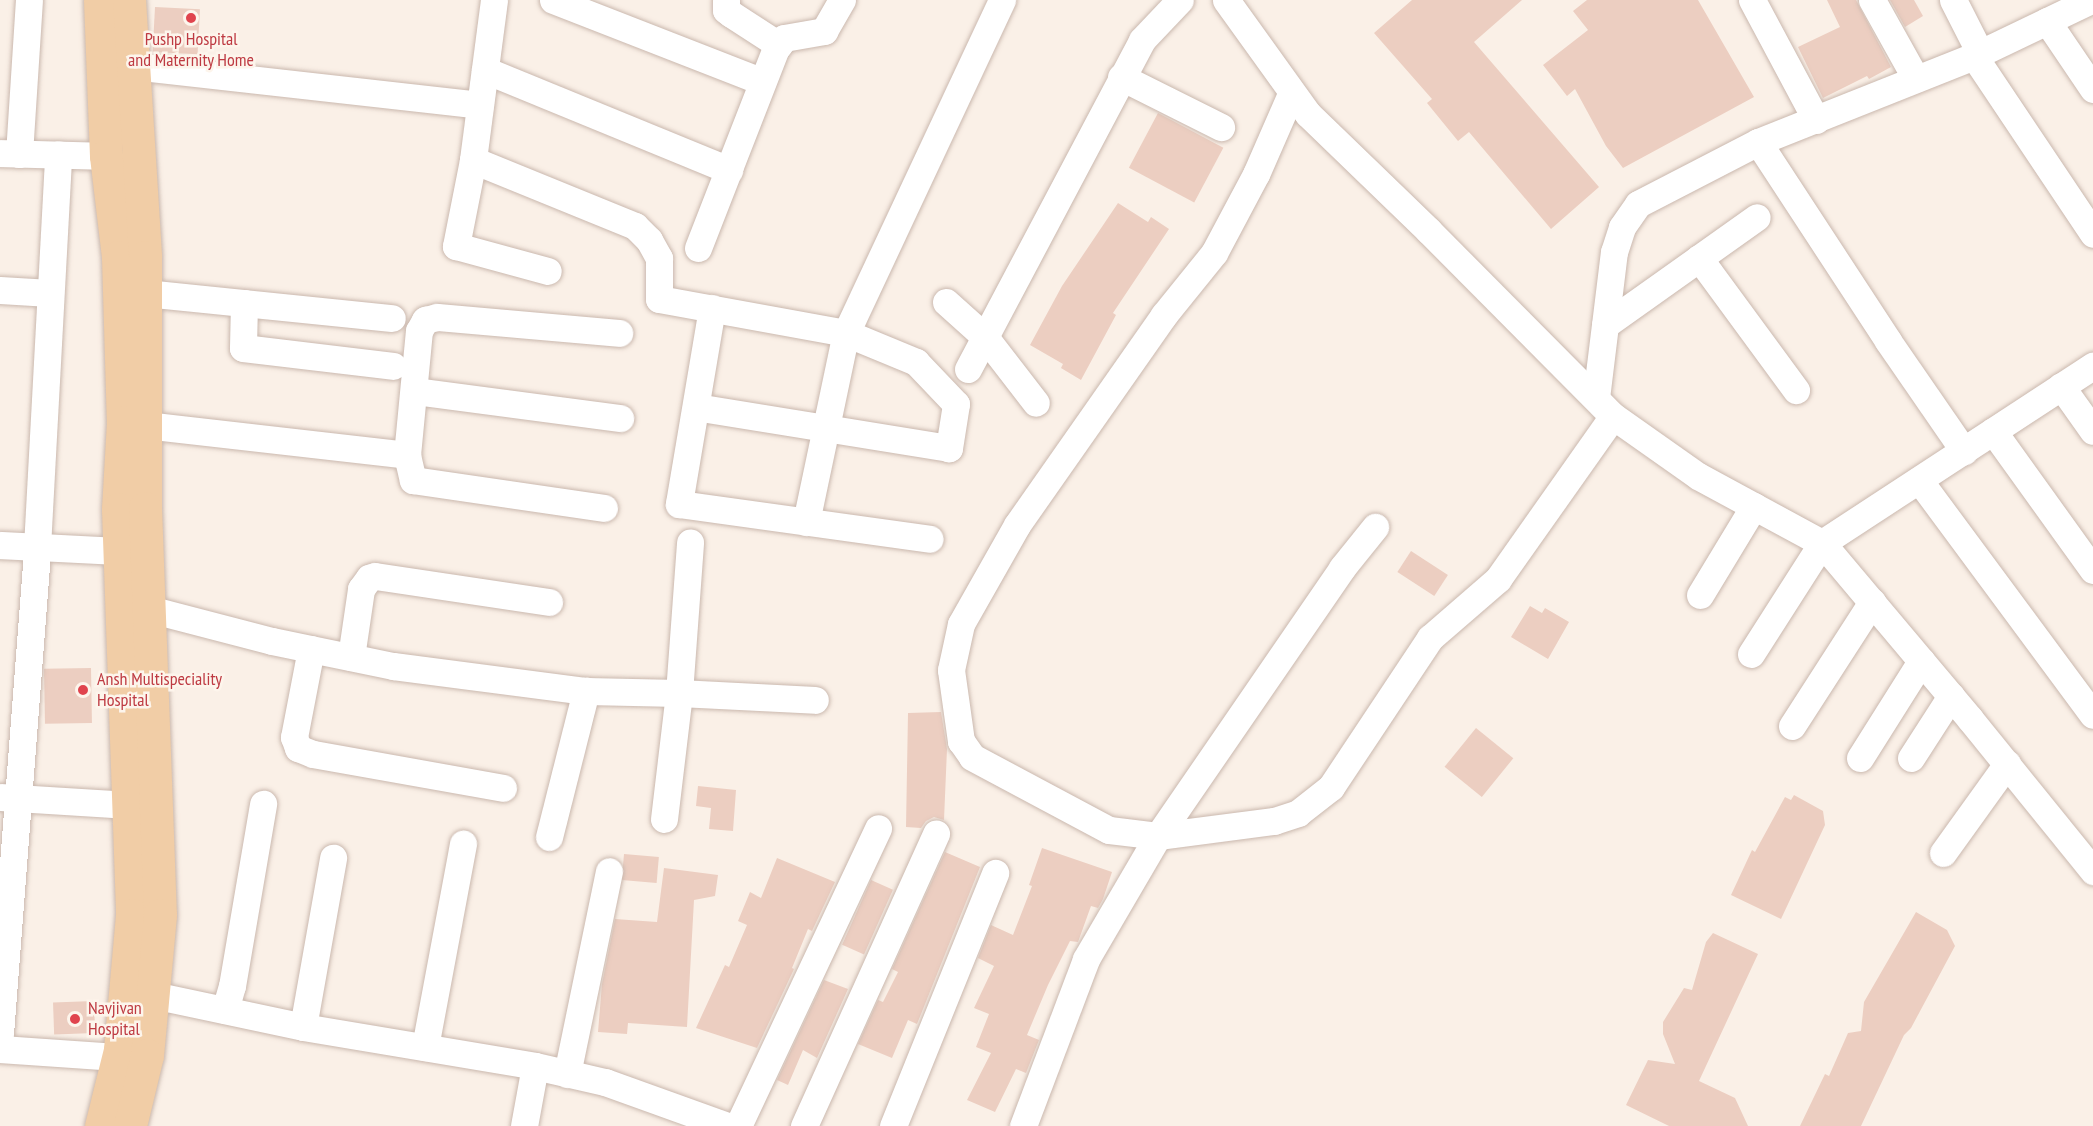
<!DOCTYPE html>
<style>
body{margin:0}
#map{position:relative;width:2093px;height:1126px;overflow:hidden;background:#faf0e7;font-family:"PT Sans Narrow",sans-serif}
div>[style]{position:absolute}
.building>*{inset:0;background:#eccec1;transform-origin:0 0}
.roads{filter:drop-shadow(0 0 2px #cab8ae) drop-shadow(0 0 2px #cab8ae)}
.minor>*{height:27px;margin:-13.5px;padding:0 13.5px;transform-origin:13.5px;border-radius:13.5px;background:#fff}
.major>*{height:33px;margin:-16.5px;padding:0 16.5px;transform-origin:16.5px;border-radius:16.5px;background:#f1cda6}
.dots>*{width:16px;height:16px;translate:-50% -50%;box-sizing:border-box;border:3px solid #fdf5ec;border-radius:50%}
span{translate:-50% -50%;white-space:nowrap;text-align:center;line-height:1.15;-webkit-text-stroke:5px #fdf5ec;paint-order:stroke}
.health-label{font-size:18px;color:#be3a42}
.left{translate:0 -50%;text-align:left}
</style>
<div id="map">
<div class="building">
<i style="clip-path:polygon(1412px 0,1522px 0,1474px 42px,1599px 187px,1551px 229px,1469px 132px,1458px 141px,1427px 103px,1432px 99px,1374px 33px)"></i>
<i style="clip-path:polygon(1587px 0,1698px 0,1754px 97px,1623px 168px,1606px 146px,1575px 89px,1567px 96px,1543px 65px,1588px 30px,1573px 11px)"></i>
<i style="clip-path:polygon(1827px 0,1856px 0,1891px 67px,1869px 79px,1867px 76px,1823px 98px,1798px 47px,1840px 27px)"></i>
<i style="clip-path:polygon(1890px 0,1914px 0,1923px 16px,1905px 27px)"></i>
<i style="left:155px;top:7px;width:45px;height:45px;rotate:3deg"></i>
<i style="left:1158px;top:113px;width:74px;height:62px;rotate:28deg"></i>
<i style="clip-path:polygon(1118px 203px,1148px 222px,1151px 217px,1169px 229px,1113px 313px,1116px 315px,1081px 380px,1061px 368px,1063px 364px,1030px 345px,1062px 286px)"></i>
<i style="left:1411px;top:551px;width:44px;height:25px;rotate:33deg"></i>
<i style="clip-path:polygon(1530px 606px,1542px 613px,1545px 608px,1569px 622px,1548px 659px,1511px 637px)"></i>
<i style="left:91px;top:668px;width:55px;height:47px;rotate:89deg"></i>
<i style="clip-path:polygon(941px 712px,947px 749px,944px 820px,934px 817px,926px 821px,921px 828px,906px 827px,908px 713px)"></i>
<i style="left:1476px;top:728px;width:48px;height:50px;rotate:39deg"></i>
<i style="clip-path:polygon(698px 786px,736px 790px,733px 831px,709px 829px,711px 808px,696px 806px)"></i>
<i style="clip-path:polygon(1794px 795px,1823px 811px,1825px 825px,1781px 919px,1731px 895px,1752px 850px,1755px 852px,1785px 797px,1791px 800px)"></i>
<i style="clip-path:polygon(1042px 848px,1112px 872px,1103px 899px,1098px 908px,1091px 906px,1078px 942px,1070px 941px,1048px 985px,1027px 1035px,1039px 1040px,1026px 1073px,1016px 1069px,995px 1112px,967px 1100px,991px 1053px,976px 1047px,989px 1014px,974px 1008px,994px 966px,978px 958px,991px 925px,1013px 935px,1032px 886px,1029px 885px)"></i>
<i style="clip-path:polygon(945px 852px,980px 867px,917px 1024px,908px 1020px,892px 1058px,858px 1044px,878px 1000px,883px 1002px,898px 972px,892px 969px)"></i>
<i style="left:624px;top:854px;width:35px;height:26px;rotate:5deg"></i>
<i style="clip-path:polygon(777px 858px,835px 882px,812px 931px,808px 929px,792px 968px,794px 969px,757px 1048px,696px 1028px,725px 965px,729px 967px,747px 925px,738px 921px,750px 892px,761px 898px)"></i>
<i style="clip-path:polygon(664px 868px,718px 875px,715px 896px,694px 900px,687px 1027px,628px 1023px,627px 1034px,598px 1032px,602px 984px,615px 919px,657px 922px)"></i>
<i style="left:871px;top:880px;width:24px;height:71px;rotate:24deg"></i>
<i style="clip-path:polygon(1916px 912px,1947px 930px,1955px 946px,1911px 1028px,1904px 1035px,1861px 1126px,1800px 1126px,1825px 1074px,1829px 1076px,1848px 1033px,1861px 1031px,1864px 1002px)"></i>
<i style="clip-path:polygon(1713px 933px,1758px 954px,1699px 1081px,1735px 1098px,1748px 1126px,1669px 1126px,1626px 1105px,1648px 1060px,1675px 1064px,1663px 1034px,1663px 1022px,1684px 988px,1692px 990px,1706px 942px)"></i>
<i style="clip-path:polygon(824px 980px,848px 989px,817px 1058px,803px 1050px,788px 1085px,777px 1080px)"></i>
<i style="left:94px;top:1001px;width:32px;height:41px;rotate:88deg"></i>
</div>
<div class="roads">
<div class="minor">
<i style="left:494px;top:0;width:161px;rotate:97.5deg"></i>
<i style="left:473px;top:160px;width:175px;rotate:22.2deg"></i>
<i style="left:635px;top:226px;width:20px;rotate:45deg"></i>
<i style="left:649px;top:240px;width:21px;rotate:61deg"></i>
<i style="left:659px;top:258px;width:41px;rotate:90deg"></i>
<i style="left:659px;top:299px;width:190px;rotate:10.3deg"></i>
<i style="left:846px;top:333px;width:76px;rotate:22.5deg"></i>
<i style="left:916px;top:362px;width:58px;rotate:46.4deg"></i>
<i style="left:956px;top:404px;width:45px;rotate:99deg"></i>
<i style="left:949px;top:448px;width:256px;rotate:-170.8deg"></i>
<i style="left:553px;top:0;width:223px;rotate:21.3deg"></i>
<i style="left:726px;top:0;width:10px;rotate:90deg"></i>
<i style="left:726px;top:10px;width:6px;rotate:39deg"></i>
<i style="left:731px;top:14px;width:57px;rotate:32.9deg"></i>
<i style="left:1226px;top:0;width:140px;rotate:54.3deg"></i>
<i style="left:1308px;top:114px;width:168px;rotate:44deg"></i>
<i style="left:1429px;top:231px;width:261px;rotate:45.2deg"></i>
<i style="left:1613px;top:416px;width:104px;rotate:35.2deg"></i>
<i style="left:1698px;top:476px;width:141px;rotate:28.4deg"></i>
<i style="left:1822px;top:543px;width:230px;rotate:49.9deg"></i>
<i style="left:1970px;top:719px;width:196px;rotate:51deg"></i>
<i style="left:1752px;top:0;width:136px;rotate:61.9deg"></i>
<i style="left:1872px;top:0;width:90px;rotate:60.9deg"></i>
<i style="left:1953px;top:0;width:59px;rotate:63deg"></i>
<i style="left:2047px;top:21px;width:82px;rotate:55.9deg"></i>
<i style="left:1974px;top:56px;width:214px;rotate:56.2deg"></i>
<i style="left:133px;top:66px;width:349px;rotate:6.4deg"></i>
<i style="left:485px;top:70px;width:264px;rotate:22.3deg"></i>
<i style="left:1121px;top:77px;width:112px;rotate:26.6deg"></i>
<i style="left:1291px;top:94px;width:87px;rotate:113.6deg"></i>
<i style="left:1256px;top:174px;width:89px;rotate:118deg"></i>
<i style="left:1214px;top:253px;width:80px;rotate:128.9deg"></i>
<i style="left:1164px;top:315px;width:256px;rotate:125deg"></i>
<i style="left:1017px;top:525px;width:114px;rotate:119.5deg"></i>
<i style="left:961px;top:624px;width:47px;rotate:102.3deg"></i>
<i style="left:951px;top:670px;width:72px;rotate:82deg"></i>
<i style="left:961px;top:741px;width:19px;rotate:55deg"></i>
<i style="left:972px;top:757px;width:155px;rotate:28.1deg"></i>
<i style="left:1109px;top:830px;width:49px;rotate:7deg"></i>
<i style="left:1158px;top:836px;width:117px;rotate:-7.4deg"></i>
<i style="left:1274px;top:821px;width:25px;rotate:-18deg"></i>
<i style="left:1298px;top:813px;width:42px;rotate:-38.2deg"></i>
<i style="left:1331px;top:787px;width:179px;rotate:-56.4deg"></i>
<i style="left:1430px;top:638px;width:90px;rotate:-40.9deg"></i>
<i style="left:1498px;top:579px;width:199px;rotate:-54.8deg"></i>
<i style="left:1758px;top:142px;width:238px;rotate:56.8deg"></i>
<i style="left:1888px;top:341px;width:134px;rotate:55.4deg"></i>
<i style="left:0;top:153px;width:106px;rotate:1.6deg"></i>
<i style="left:19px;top:154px;width:154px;rotate:-86.3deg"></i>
<i style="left:473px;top:160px;width:88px;rotate:101.2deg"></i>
<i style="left:456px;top:246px;width:95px;rotate:15.2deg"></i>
<i style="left:698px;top:248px;width:212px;rotate:-68.7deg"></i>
<i style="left:775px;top:50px;width:15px;rotate:-53deg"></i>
<i style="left:784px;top:38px;width:41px;rotate:-9.9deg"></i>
<i style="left:824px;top:31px;width:36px;rotate:-60deg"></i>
<i style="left:1699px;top:258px;width:164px;rotate:53.7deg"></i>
<i style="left:0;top:290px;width:50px;rotate:3.4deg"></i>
<i style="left:145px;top:293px;width:248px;rotate:5.8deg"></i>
<i style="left:946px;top:302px;width:52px;rotate:41.9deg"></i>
<i style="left:985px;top:337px;width:83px;rotate:52.3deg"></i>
<i style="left:244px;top:303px;width:45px;rotate:91.3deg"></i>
<i style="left:243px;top:348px;width:151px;rotate:6.8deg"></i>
<i style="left:712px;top:308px;width:199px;rotate:99.6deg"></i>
<i style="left:679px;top:504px;width:253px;rotate:7.9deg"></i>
<i style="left:1605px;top:325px;width:186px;rotate:-35.4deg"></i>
<i style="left:968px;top:369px;width:372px;rotate:-62.1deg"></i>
<i style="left:1142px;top:40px;width:55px;rotate:-46.5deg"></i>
<i style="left:2061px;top:386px;width:55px;rotate:54.6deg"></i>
<i style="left:414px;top:391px;width:208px;rotate:7.5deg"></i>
<i style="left:1596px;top:398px;width:147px;rotate:-83deg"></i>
<i style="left:1614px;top:252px;width:26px;rotate:-72deg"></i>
<i style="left:1622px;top:227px;width:28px;rotate:-55deg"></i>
<i style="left:1638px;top:204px;width:135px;rotate:-27.3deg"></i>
<i style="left:1758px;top:142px;width:232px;rotate:-21.7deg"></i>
<i style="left:1974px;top:56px;width:130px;rotate:-25.6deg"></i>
<i style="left:145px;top:425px;width:264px;rotate:6.5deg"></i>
<i style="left:407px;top:455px;width:26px;rotate:77deg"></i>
<i style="left:413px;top:480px;width:193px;rotate:8.3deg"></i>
<i style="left:1993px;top:431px;width:171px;rotate:54.3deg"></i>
<i style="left:407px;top:455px;width:125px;rotate:-84.5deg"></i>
<i style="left:419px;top:331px;width:13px;rotate:-61deg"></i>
<i style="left:425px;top:320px;width:12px;rotate:-14deg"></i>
<i style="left:437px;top:317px;width:183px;rotate:5deg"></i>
<i style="left:1919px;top:480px;width:292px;rotate:53.5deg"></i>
<i style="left:806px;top:522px;width:193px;rotate:-78.1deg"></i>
<i style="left:846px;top:333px;width:368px;rotate:-64.9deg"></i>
<i style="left:0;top:545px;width:140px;rotate:2.9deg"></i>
<i style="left:1700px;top:595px;width:104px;rotate:-58.8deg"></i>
<i style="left:149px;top:609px;width:127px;rotate:14.6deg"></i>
<i style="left:272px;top:641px;width:124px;rotate:11.7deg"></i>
<i style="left:393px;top:666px;width:195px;rotate:7.4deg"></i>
<i style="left:586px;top:691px;width:93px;rotate:1.2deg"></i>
<i style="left:679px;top:693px;width:136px;rotate:2.9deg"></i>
<i style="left:311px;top:649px;width:90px;rotate:100.9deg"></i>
<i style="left:294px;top:737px;width:12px;rotate:70deg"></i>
<i style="left:298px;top:748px;width:16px;rotate:22deg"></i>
<i style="left:313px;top:754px;width:193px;rotate:10.1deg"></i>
<i style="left:1751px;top:654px;width:132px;rotate:-57.4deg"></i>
<i style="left:1822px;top:543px;width:324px;rotate:-33.2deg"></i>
<i style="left:351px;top:657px;width:69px;rotate:-81.6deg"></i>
<i style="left:361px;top:589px;width:14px;rotate:-54deg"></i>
<i style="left:369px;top:578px;width:6px;rotate:-18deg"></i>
<i style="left:375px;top:576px;width:176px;rotate:8.5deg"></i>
<i style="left:1792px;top:726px;width:148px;rotate:-57.2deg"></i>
<i style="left:1860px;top:758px;width:115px;rotate:-57.8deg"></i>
<i style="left:1911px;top:758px;width:74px;rotate:-57.2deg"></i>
<i style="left:1px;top:797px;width:127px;rotate:3.6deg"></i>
<i style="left:664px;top:819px;width:127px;rotate:-83.2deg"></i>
<i style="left:679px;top:693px;width:151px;rotate:-85.8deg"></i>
<i style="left:549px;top:837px;width:151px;rotate:-75.8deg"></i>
<i style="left:1943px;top:853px;width:110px;rotate:-54.3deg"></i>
<i style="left:132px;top:993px;width:21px;rotate:5deg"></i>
<i style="left:153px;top:995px;width:153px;rotate:12deg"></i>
<i style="left:303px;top:1027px;width:235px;rotate:9.5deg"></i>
<i style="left:535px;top:1066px;width:72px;rotate:12.9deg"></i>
<i style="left:605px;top:1082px;width:130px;rotate:19.8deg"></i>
<i style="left:225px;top:1010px;width:25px;rotate:-74deg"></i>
<i style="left:232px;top:986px;width:185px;rotate:-80.3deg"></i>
<i style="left:303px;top:1027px;width:172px;rotate:-79.9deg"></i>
<i style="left:0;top:1033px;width:487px;rotate:-85.6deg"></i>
<i style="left:37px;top:547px;width:393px;rotate:-86.9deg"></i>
<i style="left:425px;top:1047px;width:207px;rotate:-79.4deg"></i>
<i style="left:0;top:1049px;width:118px;rotate:3.9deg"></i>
<i style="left:567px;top:1074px;width:207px;rotate:-78.3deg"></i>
<i style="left:524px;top:1126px;width:61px;rotate:-79.6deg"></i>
<i style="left:738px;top:1126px;width:329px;rotate:-64.8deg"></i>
<i style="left:804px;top:1126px;width:321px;rotate:-65.7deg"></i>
<i style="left:893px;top:1126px;width:273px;rotate:-68deg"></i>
<i style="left:1023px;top:1126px;width:178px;rotate:-69.3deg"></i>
<i style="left:1086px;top:959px;width:143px;rotate:-59.7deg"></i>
<i style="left:1158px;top:836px;width:325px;rotate:-55.5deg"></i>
<i style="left:1342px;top:568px;width:53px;rotate:-51.2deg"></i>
</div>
<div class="major">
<i style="left:100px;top:0;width:156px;rotate:87.8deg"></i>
<i style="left:106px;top:156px;width:102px;rotate:83.2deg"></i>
<i style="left:118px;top:257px;width:165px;rotate:88.3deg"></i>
<i style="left:123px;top:422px;width:87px;rotate:93.3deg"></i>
<i style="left:118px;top:509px;width:406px;rotate:88deg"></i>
<i style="left:132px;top:915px;width:136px;rotate:95.1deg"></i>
<i style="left:120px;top:1050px;width:78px;rotate:104deg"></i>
<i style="left:129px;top:0;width:257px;rotate:86.4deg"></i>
<i style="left:145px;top:257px;width:251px;rotate:90deg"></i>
<i style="left:145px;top:508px;width:407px;rotate:87.9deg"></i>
<i style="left:160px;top:915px;width:141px;rotate:95.3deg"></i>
<i style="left:147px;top:1055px;width:73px;rotate:103.5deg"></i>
</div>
</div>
<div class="dots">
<i style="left:191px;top:18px;background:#e0444e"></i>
<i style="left:83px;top:690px;background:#e0444e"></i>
<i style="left:75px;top:1019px;background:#e0444e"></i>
</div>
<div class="health-label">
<span style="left:191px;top:50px">Pushp Hospital<br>and Maternity Home</span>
<span class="left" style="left:97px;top:690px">Ansh Multispeciality<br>Hospital</span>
<span class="left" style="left:88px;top:1019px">Navjivan<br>Hospital</span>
</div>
</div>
